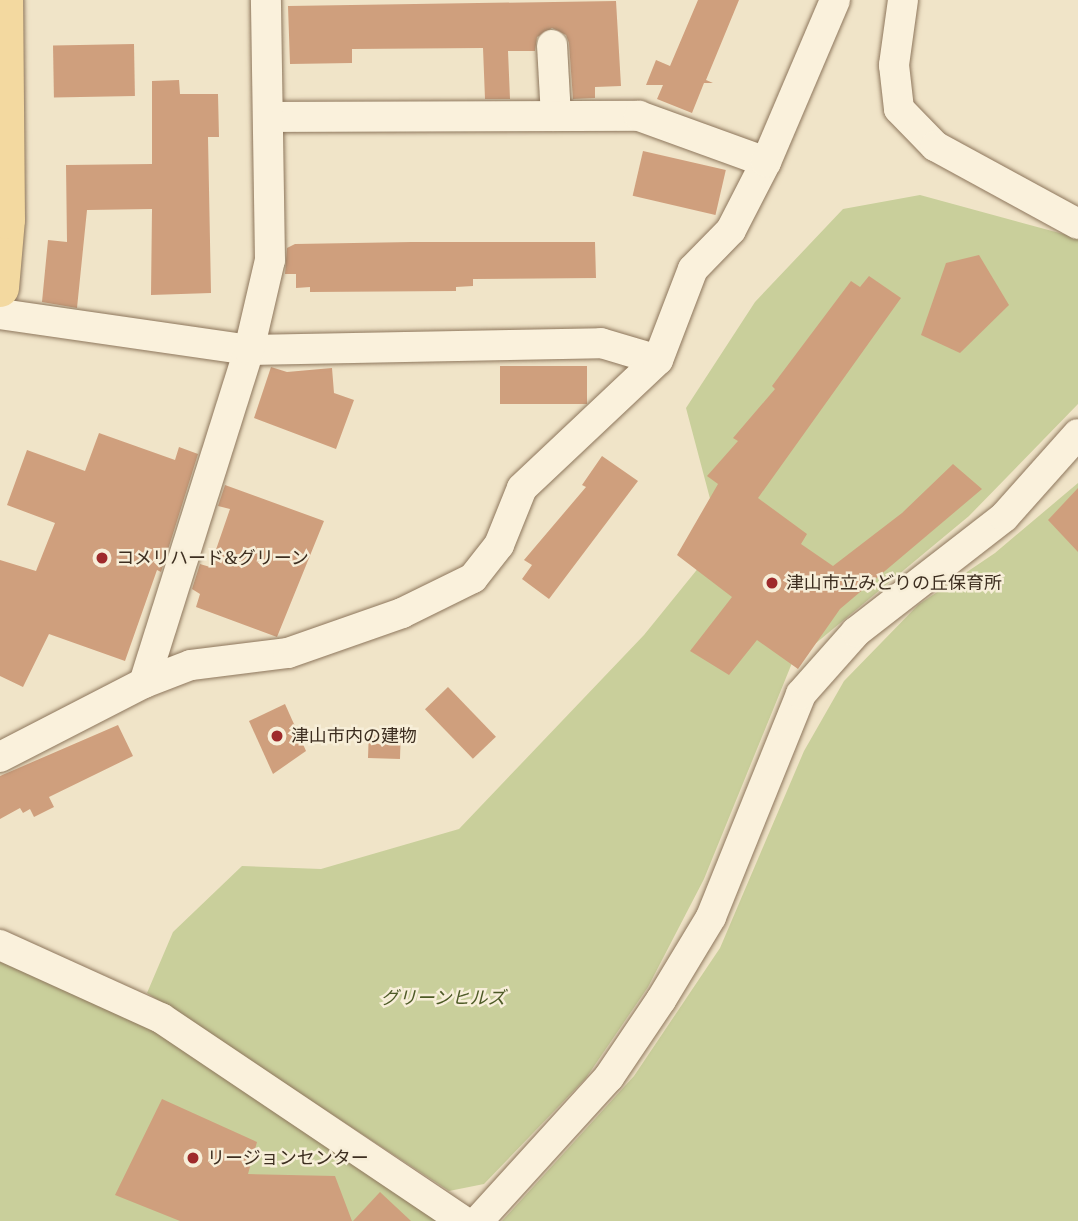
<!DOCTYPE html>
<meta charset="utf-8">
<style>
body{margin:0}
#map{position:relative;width:1078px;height:1221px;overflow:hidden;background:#f0e4c8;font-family:Merriweather,"Noto Sans JP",serif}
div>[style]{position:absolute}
.green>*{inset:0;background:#c9cf9b}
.building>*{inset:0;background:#cf9f7d;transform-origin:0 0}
.roads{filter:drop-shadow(0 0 2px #8d765c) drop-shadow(0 0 2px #8d765c)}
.street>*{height:30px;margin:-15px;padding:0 15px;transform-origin:15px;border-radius:15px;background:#faf1dc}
.primary>*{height:38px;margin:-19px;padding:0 19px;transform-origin:19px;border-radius:19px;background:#f3d9a0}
.dots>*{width:19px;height:19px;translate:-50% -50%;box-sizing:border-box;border:4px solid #f7eed8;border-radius:50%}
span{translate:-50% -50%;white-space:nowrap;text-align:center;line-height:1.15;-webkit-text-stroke:5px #f7eed8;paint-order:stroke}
.poi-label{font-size:18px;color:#3d2e20}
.left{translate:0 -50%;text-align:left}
.park-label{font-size:18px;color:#4d5a26;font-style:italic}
</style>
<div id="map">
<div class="green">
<i style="clip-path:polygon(920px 195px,1078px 238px,1078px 404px,969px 516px,792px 663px,704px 879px,648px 987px,586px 1078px,484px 1184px,449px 1191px,147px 993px,173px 932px,242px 866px,321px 869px,459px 829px,644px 635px,721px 540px,686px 408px,755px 302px,843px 209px)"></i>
<i style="clip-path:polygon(1078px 483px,1078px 1221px,502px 1221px,634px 1076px,720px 948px,804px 751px,844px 681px,918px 605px,995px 553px)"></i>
<i style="clip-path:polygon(0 962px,113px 1001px,440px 1221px,0 1221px)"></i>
</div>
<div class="building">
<i style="clip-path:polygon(698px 0,739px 0,706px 80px,713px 83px,704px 83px,692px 113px,657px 99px,663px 85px,646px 85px,656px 60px,670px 66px)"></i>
<i style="clip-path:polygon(616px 1px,621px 86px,595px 87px,595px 98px,573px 99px,569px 43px,566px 35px,552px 28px,537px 37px,535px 51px,508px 51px,510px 99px,485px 99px,483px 48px,352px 49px,352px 63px,290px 64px,288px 6px)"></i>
<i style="left:134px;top:44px;width:52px;height:81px;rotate:89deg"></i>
<i style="clip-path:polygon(179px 80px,180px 94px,218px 94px,219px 137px,208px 137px,211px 293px,151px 295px,152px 209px,87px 210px,77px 308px,42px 302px,48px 240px,67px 242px,66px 165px,152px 164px,152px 81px)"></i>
<i style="left:643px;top:151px;width:85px;height:46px;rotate:13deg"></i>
<i style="clip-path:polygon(412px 242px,595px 242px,596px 278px,473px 279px,473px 286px,456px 287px,456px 291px,310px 292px,310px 287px,296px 288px,296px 274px,285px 274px,287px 248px,295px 244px)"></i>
<i style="clip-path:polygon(979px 255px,1009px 305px,960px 353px,921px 335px,946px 263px)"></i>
<i style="clip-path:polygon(869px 276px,901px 298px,758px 498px,807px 534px,801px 544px,833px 566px,902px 513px,953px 464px,982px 489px,840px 609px,798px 669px,757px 640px,729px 675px,690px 651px,732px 597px,677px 555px,718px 484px,707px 476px,738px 441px,733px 438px,775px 389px,772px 386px,851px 281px,860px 287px)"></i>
<i style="left:500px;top:366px;width:87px;height:38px"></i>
<i style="clip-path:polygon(271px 367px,287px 372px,332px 368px,334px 393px,354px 400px,336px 449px,254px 418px)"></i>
<i style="clip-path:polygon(99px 433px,175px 460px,179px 447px,198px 454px,161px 572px,157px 570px,125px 661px,49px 634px,23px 687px,0 676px,0 560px,36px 571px,55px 523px,7px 505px,27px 450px,85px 471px)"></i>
<i style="clip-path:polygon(602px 456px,638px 481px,549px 599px,522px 579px,532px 565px,524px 560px,586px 487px,582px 485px)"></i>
<i style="clip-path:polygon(225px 485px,324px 521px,277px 637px,196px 607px,200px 594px,192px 589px,200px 564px,210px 567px,230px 509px,218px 506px)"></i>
<i style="clip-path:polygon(1078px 488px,1078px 552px,1048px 520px)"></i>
<i style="left:448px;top:687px;width:69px;height:32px;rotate:46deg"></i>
<i style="clip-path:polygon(285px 704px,306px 751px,273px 774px,249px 721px)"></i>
<i style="clip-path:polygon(118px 725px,133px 756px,49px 797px,54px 807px,34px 817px,30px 809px,23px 813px,20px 808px,0 819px,0 776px)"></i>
<i style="left:369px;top:729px;width:32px;height:29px;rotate:2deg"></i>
<i style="clip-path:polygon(162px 1099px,257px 1142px,248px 1174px,335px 1176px,352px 1221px,180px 1221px,115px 1195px)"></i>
<i style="clip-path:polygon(380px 1192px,411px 1221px,353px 1221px)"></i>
</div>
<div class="roads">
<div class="street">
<i style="left:903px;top:0;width:66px;rotate:97.9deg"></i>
<i style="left:894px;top:65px;width:44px;rotate:83.5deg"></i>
<i style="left:899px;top:109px;width:52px;rotate:45.8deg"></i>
<i style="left:935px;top:146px;width:163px;rotate:28.6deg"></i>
<i style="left:552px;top:45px;width:71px;rotate:86.8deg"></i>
<i style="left:268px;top:117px;width:371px;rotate:-0.2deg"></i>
<i style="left:639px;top:116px;width:135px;rotate:19.9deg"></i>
<i style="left:0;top:314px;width:252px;rotate:8.2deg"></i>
<i style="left:249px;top:350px;width:352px;rotate:-1.1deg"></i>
<i style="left:601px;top:343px;width:59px;rotate:16.6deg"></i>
<i style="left:144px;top:683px;width:349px;rotate:-72.5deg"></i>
<i style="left:249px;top:350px;width:92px;rotate:-76.9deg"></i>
<i style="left:270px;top:260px;width:260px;rotate:-90.9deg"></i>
<i style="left:0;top:757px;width:162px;rotate:-27.2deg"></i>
<i style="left:144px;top:683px;width:50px;rotate:-21deg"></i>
<i style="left:191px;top:665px;width:98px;rotate:-7.1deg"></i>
<i style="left:288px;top:653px;width:121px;rotate:-19.3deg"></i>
<i style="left:402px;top:613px;width:79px;rotate:-26.2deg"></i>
<i style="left:473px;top:578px;width:42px;rotate:-51.8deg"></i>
<i style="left:499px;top:545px;width:61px;rotate:-68deg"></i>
<i style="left:522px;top:488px;width:187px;rotate:-43.3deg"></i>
<i style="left:658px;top:360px;width:97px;rotate:-69deg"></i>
<i style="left:693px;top:269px;width:54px;rotate:-45.7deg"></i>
<i style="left:731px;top:230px;width:76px;rotate:-62.8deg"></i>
<i style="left:766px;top:162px;width:176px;rotate:-66.9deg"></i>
<i style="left:0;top:945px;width:177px;rotate:24.4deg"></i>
<i style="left:161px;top:1018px;width:364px;rotate:33.9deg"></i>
<i style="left:478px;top:1221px;width:195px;rotate:-47.7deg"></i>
<i style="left:609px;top:1077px;width:93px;rotate:-56deg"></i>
<i style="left:661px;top:1000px;width:97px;rotate:-58.9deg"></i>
<i style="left:711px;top:917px;width:240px;rotate:-68deg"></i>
<i style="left:801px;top:694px;width:83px;rotate:-48.4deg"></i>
<i style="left:856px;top:632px;width:187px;rotate:-37.8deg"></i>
<i style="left:1004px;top:517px;width:111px;rotate:-48.3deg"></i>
</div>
<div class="primary">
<i style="left:0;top:288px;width:68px;rotate:-85deg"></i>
<i style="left:6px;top:220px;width:220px;rotate:-90.5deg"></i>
</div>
</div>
<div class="dots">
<i style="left:102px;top:558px;background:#9e2a2b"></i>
<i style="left:772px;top:583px;background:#9e2a2b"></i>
<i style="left:277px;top:736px;background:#9e2a2b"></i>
<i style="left:193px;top:1158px;background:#9e2a2b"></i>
</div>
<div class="poi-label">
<span class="left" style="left:116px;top:558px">コメリハード&amp;グリーン</span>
<span class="left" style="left:786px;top:583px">津山市立みどりの丘保育所</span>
<span class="left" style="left:291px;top:736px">津山市内の建物</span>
<span class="left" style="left:207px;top:1158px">リージョンセンター</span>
</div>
<div class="park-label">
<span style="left:443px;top:998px">グリーンヒルズ</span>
</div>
</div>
